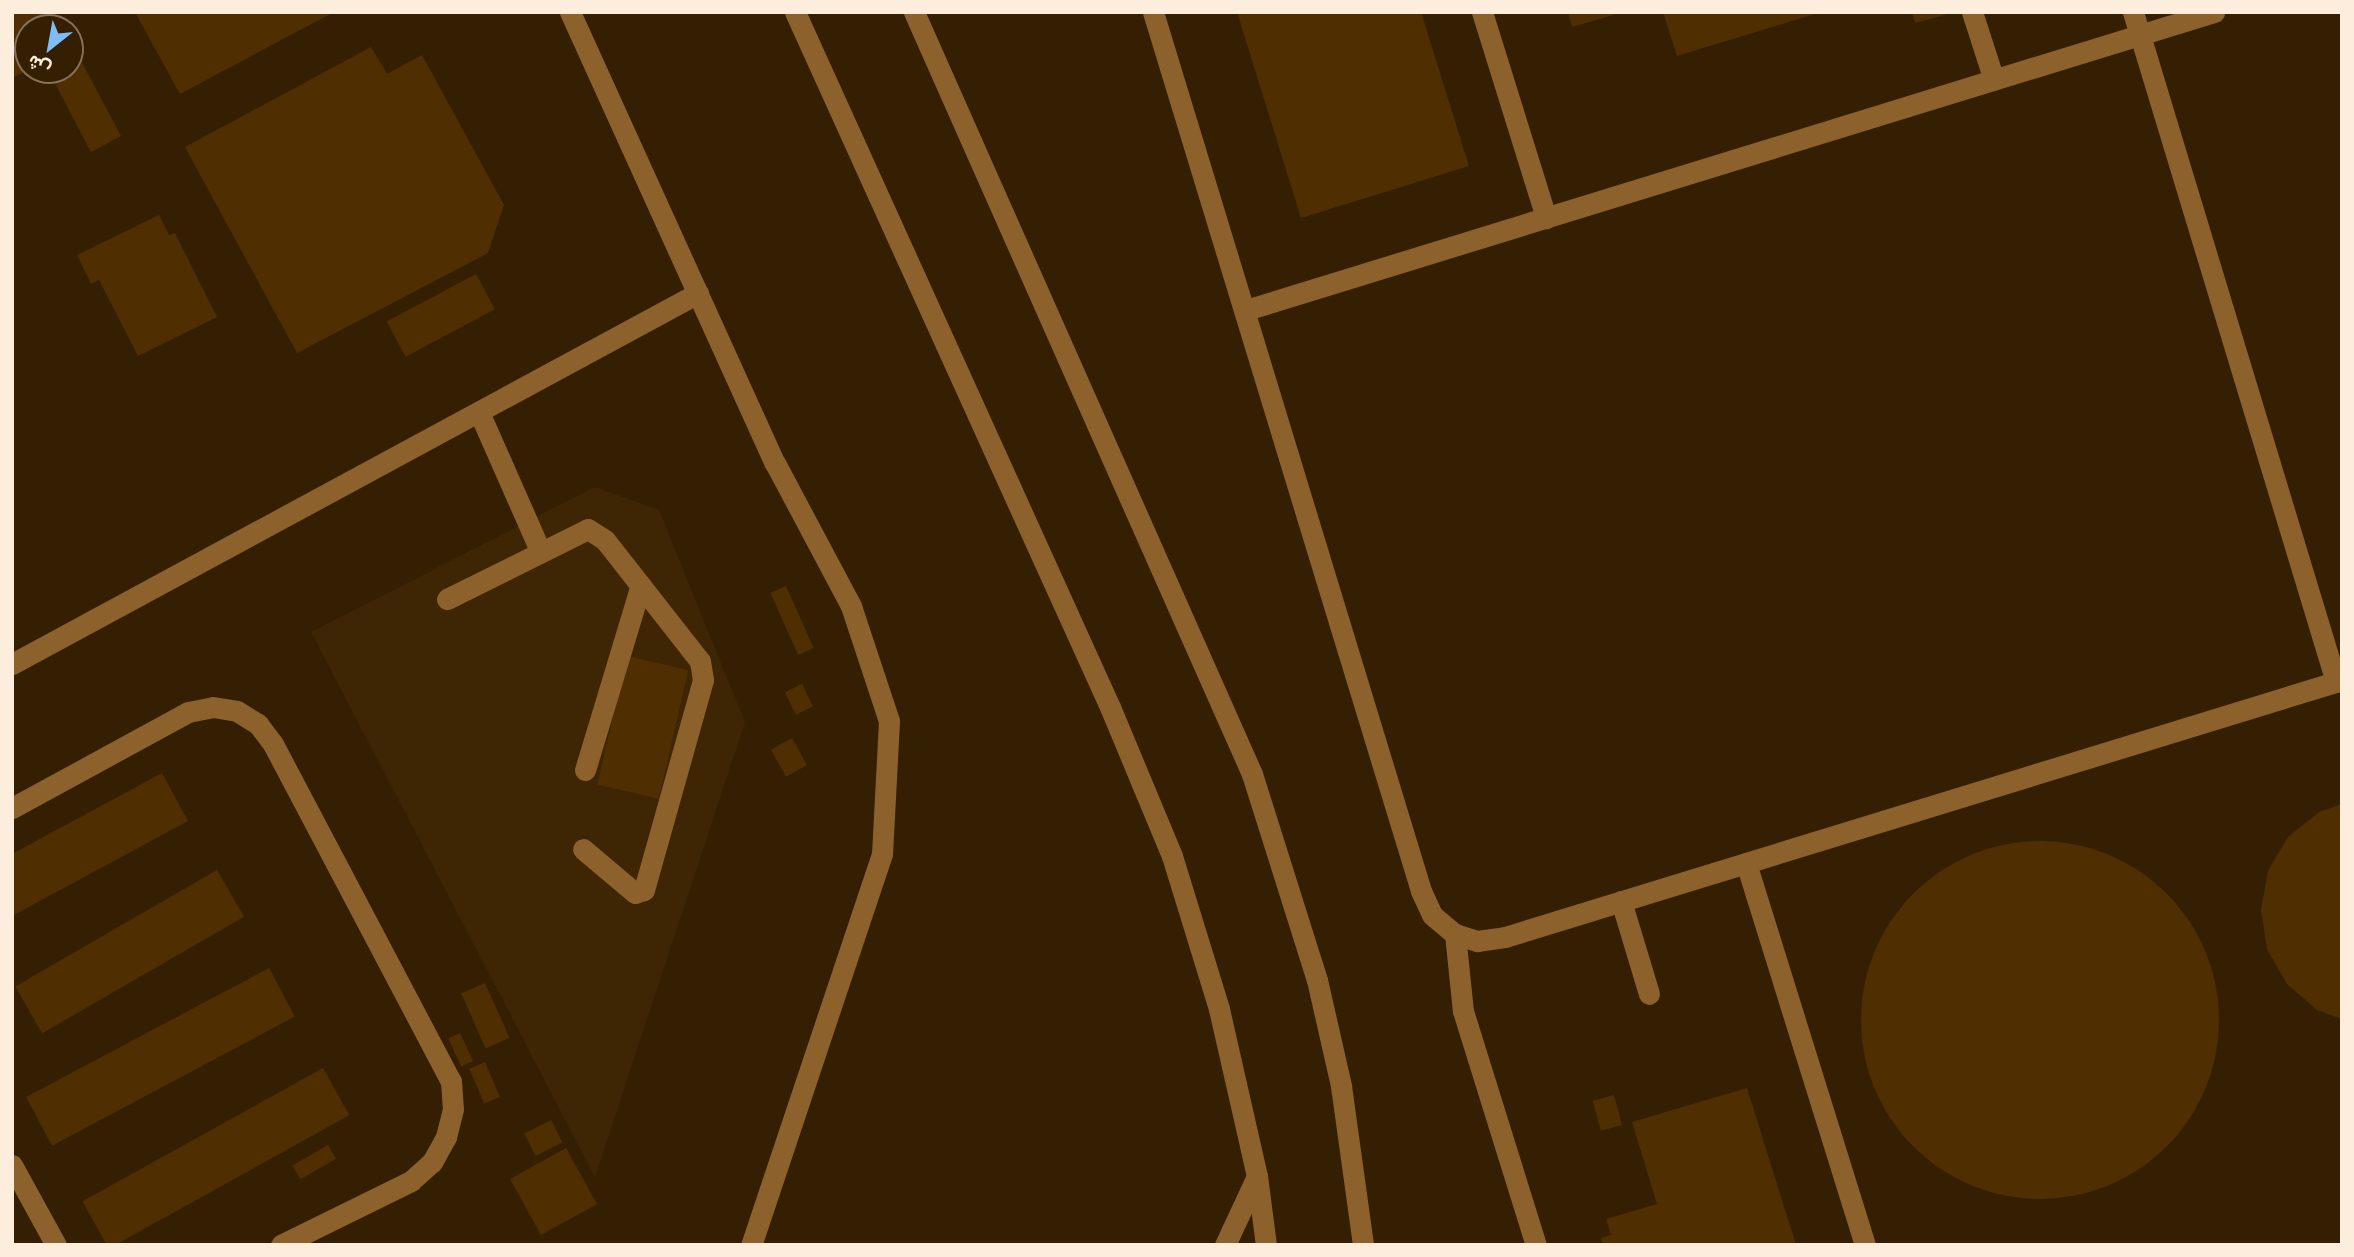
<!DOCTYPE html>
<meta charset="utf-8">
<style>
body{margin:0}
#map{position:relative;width:2354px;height:1257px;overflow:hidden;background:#351f03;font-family:"Fira Sans Condensed",Vazirmatn,sans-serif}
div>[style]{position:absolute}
.built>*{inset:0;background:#3e2503}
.building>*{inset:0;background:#4f2f02;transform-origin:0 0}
.round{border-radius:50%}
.minor>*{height:21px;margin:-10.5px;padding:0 10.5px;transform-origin:10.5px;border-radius:10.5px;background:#8d612c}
span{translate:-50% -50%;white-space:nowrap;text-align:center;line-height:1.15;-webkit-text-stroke:6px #351f03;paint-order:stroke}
.frame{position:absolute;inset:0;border:14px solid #fceddd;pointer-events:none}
.north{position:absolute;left:14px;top:14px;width:70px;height:70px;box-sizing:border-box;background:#351f03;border:2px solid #85715a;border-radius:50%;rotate:211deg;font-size:19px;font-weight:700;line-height:28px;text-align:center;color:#fceddd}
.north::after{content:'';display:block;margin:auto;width:24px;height:32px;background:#7fbdfa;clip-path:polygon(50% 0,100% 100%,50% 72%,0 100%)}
</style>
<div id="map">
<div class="built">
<i style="clip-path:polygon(595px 487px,659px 510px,745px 722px,595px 1177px,311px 632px)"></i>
</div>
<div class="building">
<i style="clip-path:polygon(12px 12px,55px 12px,64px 28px,28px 28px,28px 70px,12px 78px)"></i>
<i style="clip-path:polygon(135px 12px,334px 12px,180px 94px)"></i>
<i style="clip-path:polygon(1237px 12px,1421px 12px,1469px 166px,1301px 218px)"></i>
<i style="clip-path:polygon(1568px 12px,1620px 12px,1620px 13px,1572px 27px)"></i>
<i style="clip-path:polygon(1663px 12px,1818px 12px,1818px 13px,1677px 56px)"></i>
<i style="clip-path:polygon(1912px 12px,1944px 12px,1945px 15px,1915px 23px)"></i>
<i style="clip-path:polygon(70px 40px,121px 136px,91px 152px,48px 70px,70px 70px)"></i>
<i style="clip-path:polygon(371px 47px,387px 74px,422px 55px,504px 205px,488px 253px,297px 353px,185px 147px)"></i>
<i style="clip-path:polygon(159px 215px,169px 235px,175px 233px,217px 317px,138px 356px,99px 280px,91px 284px,77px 255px)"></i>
<i style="left:476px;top:274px;width:40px;height:101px;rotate:62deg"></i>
<i style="left:786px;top:586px;width:68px;height:17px;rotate:66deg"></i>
<i style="left:627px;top:656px;width:63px;height:132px;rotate:13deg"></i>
<i style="left:802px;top:684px;width:25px;height:19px;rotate:64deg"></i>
<i style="left:792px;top:738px;width:31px;height:24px;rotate:61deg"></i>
<i style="clip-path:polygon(162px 773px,188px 821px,12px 916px,12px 854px)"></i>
<i style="clip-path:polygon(2342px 804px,2342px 1019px,2317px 1010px,2287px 984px,2267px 949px,2261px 910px,2268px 871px,2288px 837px,2319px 812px)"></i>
<i class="round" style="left:1861px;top:841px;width:358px;height:358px"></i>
<i style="left:217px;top:870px;width:54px;height:233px;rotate:60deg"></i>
<i style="left:269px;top:968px;width:55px;height:275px;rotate:62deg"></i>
<i style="left:485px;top:983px;width:60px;height:26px;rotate:66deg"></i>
<i style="left:460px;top:1033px;width:31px;height:13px;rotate:65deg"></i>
<i style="left:485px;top:1062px;width:38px;height:17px;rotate:67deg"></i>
<i style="left:323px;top:1068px;width:54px;height:275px;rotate:61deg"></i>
<i style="clip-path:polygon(1747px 1088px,1796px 1245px,1603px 1245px,1601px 1238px,1611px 1235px,1606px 1219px,1657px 1204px,1632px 1122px)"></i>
<i style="left:1614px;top:1095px;width:31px;height:22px;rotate:75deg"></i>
<i style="left:551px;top:1120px;width:25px;height:30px;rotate:63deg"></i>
<i style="left:328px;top:1145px;width:16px;height:41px;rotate:60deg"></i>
<i style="left:566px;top:1148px;width:64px;height:64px;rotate:61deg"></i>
</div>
<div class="minor">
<i style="left:570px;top:12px;width:495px;rotate:65.6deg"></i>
<i style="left:775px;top:463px;width:162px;rotate:62deg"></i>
<i style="left:851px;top:606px;width:121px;rotate:71.7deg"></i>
<i style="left:889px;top:721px;width:133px;rotate:93deg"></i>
<i style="left:882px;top:854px;width:412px;rotate:108.5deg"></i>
<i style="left:795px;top:12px;width:763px;rotate:65.62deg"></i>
<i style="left:1110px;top:707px;width:161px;rotate:67.4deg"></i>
<i style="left:1172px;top:856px;width:160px;rotate:72.9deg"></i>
<i style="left:1219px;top:1009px;width:171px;rotate:77.2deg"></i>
<i style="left:1257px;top:1176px;width:70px;rotate:82.6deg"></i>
<i style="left:914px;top:12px;width:834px;rotate:66.08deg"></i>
<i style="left:1252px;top:774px;width:216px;rotate:72.5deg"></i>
<i style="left:1317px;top:980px;width:109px;rotate:77.2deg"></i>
<i style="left:1341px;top:1086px;width:161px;rotate:82.1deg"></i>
<i style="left:1153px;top:12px;width:919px;rotate:73.04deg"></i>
<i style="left:1421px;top:891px;width:26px;rotate:65deg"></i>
<i style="left:1432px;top:915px;width:30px;rotate:40deg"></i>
<i style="left:1455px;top:934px;width:23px;rotate:18deg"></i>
<i style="left:1477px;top:941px;width:28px;rotate:-8deg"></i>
<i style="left:1505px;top:937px;width:876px;rotate:-17.07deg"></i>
<i style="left:1482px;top:12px;width:216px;rotate:72.7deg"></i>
<i style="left:1972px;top:12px;width:71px;rotate:72.1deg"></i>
<i style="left:2133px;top:12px;width:700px;rotate:73.14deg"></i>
<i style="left:1246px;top:310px;width:1013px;rotate:-17.11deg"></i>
<i style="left:479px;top:412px;width:151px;rotate:66.2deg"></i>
<i style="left:447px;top:599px;width:157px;rotate:-26.4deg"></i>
<i style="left:588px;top:529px;width:20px;rotate:33deg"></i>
<i style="left:605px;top:540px;width:154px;rotate:51.9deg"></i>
<i style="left:700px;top:661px;width:19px;rotate:81deg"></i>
<i style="left:703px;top:680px;width:218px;rotate:105.7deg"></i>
<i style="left:644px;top:890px;width:9px;rotate:162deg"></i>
<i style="left:635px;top:893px;width:68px;rotate:-139.8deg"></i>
<i style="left:12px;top:664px;width:780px;rotate:-28.41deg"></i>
<i style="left:585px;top:770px;width:193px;rotate:-73.2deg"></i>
<i style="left:12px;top:808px;width:200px;rotate:-28.6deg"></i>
<i style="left:188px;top:712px;width:25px;rotate:-11deg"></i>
<i style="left:213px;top:707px;width:24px;rotate:9deg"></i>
<i style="left:237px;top:711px;width:25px;rotate:32deg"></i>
<i style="left:258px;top:724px;width:25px;rotate:53deg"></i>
<i style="left:273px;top:744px;width:381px;rotate:62.2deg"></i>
<i style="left:451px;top:1081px;width:28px;rotate:86deg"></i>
<i style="left:453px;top:1109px;width:29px;rotate:104deg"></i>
<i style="left:446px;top:1137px;width:29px;rotate:119deg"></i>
<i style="left:432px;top:1162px;width:28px;rotate:138deg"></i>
<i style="left:411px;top:1181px;width:145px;rotate:153.8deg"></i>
<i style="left:1746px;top:863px;width:400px;rotate:72.7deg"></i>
<i style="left:1621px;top:901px;width:97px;rotate:73.2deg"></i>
<i style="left:1455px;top:934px;width:77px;rotate:84.1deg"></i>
<i style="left:1463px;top:1011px;width:245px;rotate:72.7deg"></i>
<i style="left:12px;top:1165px;width:91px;rotate:61.2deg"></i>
<i style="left:1225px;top:1245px;width:76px;rotate:-65.1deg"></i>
</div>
<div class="frame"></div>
<div class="north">ش</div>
</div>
